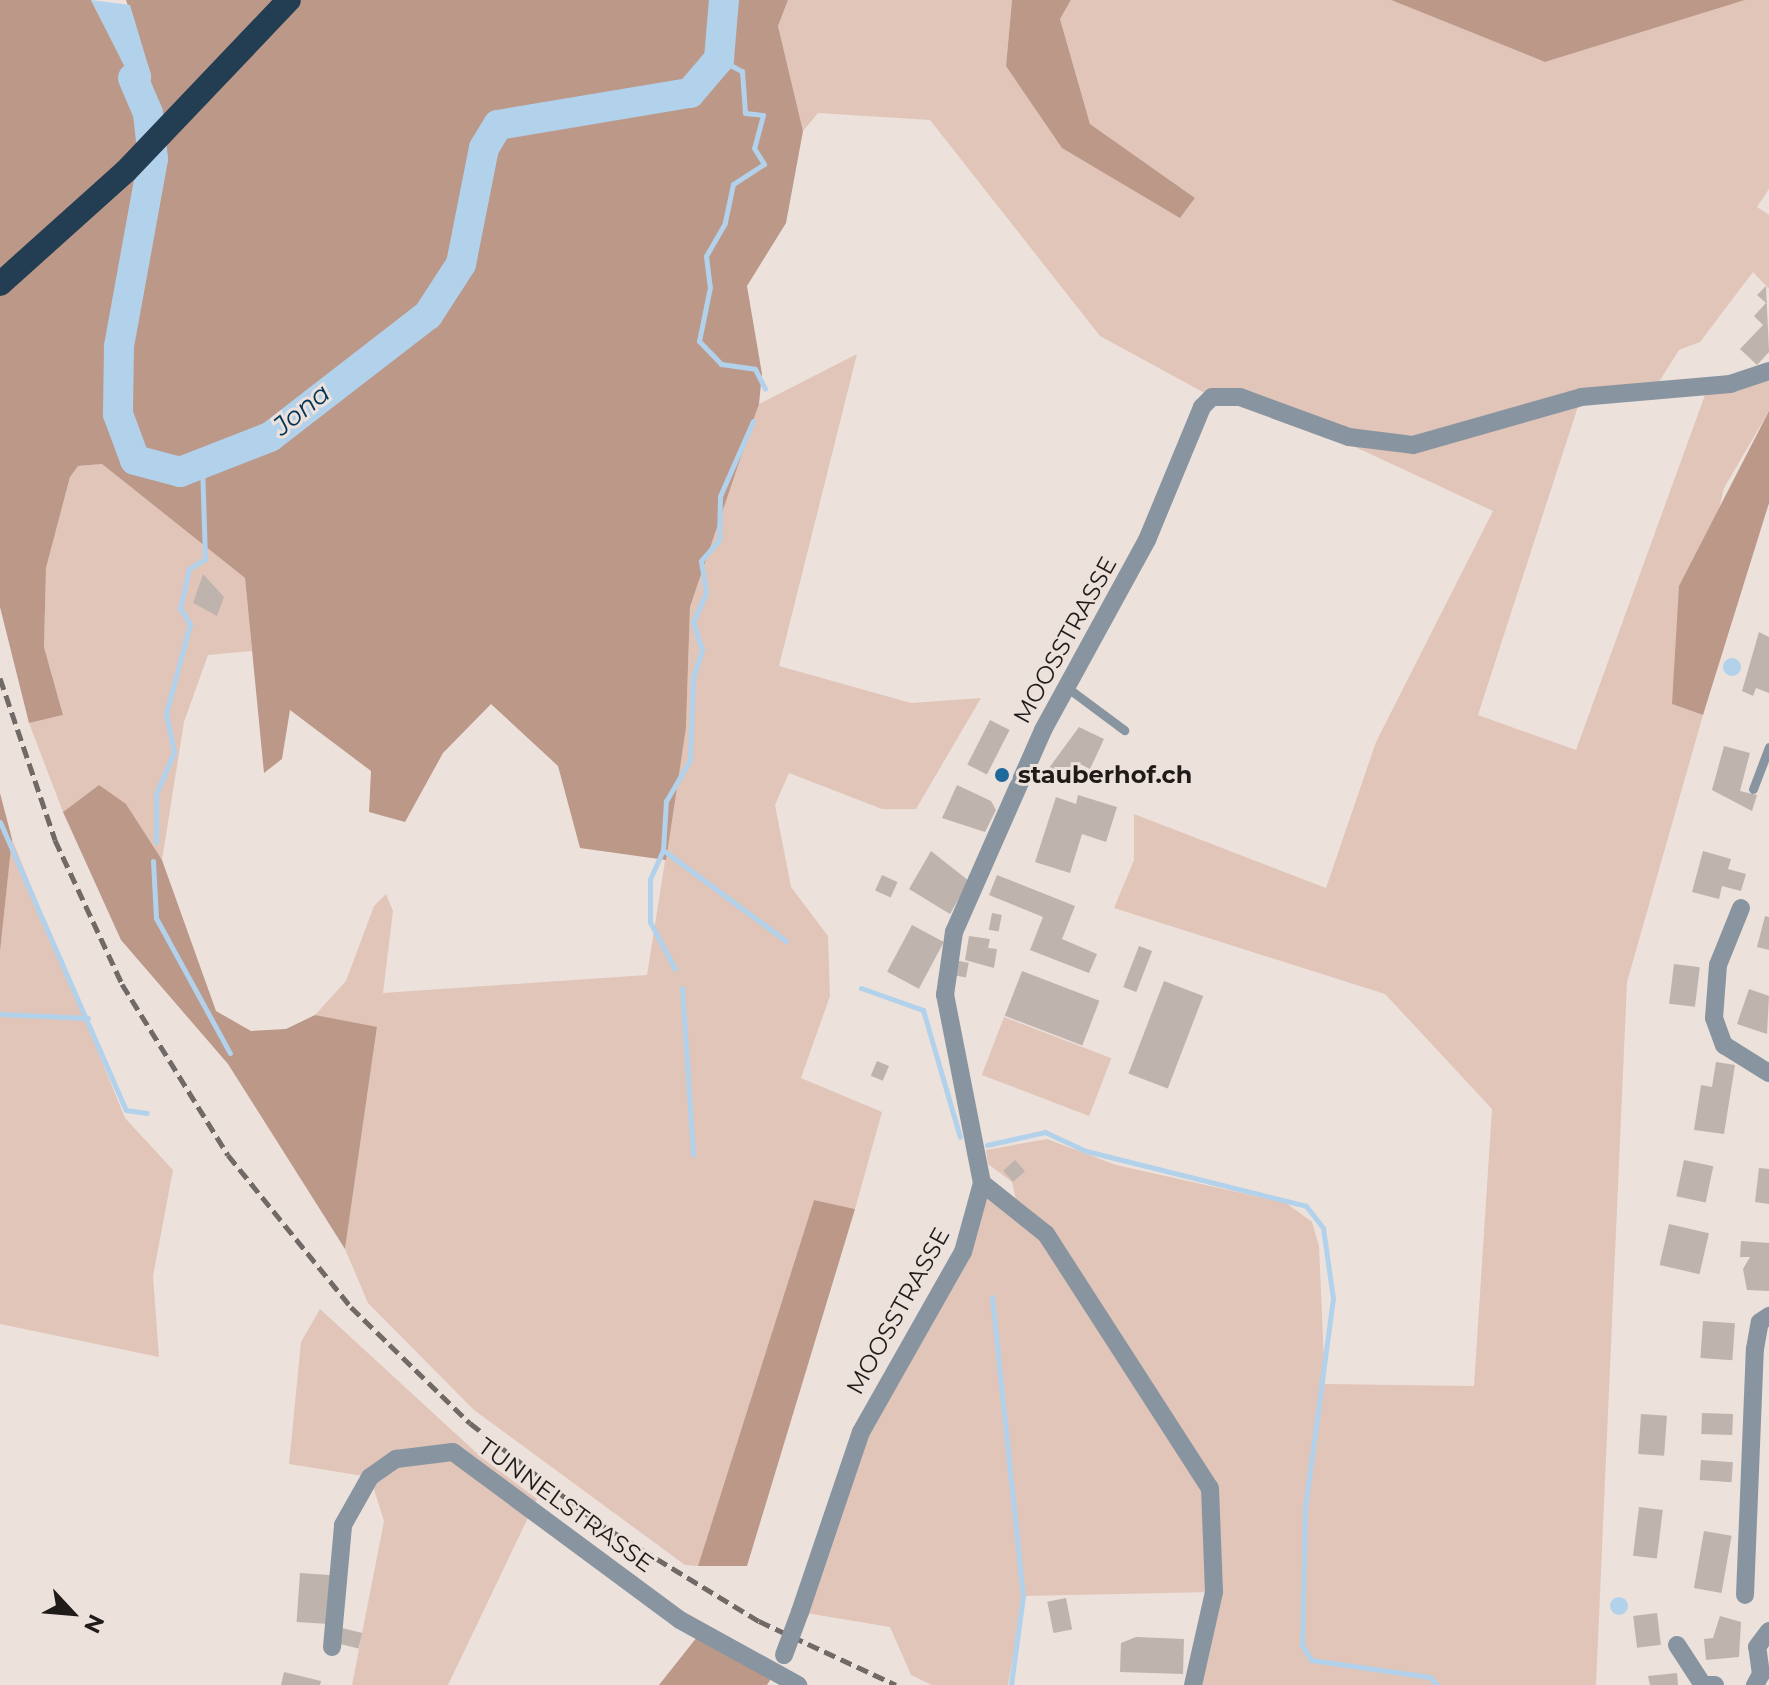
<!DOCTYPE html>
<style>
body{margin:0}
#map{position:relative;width:1769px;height:1685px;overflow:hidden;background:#ede1dc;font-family:Montserrat,sans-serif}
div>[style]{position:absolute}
.green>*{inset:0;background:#e1c5b9;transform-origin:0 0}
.forest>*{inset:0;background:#bc9888}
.water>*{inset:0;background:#b2d1eb}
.round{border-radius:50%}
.stream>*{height:5px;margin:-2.5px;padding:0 2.5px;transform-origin:2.5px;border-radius:2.5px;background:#b2d1eb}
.river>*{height:30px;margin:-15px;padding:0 15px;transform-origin:15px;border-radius:15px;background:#b2d1eb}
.building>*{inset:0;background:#bfb3ae;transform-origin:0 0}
.lane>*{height:9px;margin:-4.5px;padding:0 4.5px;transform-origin:4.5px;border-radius:4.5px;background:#8895a0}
.street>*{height:18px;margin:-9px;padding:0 9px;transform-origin:9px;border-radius:9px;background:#8895a0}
.highway>*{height:24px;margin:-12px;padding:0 12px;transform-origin:12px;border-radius:12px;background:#233d52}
.rail>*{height:5px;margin-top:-2.5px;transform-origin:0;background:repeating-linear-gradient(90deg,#706966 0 12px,transparent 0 18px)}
.street-bridge>*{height:18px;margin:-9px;padding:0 9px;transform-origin:9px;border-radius:9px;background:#8895a0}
.dots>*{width:22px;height:22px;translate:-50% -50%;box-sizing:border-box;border:4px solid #ede1dc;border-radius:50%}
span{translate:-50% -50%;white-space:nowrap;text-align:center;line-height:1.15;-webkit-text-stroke:6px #ede1dc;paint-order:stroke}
.street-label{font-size:24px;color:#1f1b19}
.poi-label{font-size:24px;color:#1f1b19;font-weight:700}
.left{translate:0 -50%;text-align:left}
.water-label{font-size:26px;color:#003557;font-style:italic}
.north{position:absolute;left:32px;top:1573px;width:80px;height:80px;-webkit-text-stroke:6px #ede1dc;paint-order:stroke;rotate:116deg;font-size:22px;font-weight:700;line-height:32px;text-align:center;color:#1f1b19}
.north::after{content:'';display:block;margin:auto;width:28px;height:36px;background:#1f1b19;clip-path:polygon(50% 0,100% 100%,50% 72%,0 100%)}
</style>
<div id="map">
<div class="green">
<i style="clip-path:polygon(788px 0,1012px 0,1006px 66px,1180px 218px,1195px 198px,1090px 124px,1060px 19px,1071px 0,1391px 0,1545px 62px,1745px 0,1769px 0,1769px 189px,1757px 207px,1769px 215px,1769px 289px,1753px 272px,1700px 342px,1679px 350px,1657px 385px,1581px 397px,1478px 715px,1576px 750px,1709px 384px,1769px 371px,1769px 411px,1724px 488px,1672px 704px,1703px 715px,1627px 982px,1596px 1685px,1193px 1685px,1213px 1592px,1023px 1596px,1008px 1685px,932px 1685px,911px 1675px,890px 1627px,800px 1612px,861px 1432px,963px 1252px,982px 1183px,1017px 1204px,1012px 1182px,988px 1164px,986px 1150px,1047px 1139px,1116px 1165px,1286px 1203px,1312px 1222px,1319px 1246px,1325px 1384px,1474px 1386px,1492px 1109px,1385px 994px,1114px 908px,1134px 860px,1134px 814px,1326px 888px,1376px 742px,1493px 511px,1308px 425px,1212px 397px,1100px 336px,930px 120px,818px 113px,803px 131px,778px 26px)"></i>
<i style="clip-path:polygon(857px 354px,779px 666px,911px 703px,981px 698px,916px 809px,882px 809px,789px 773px,775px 805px,791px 887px,828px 936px,830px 996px,801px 1078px,882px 1112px,855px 1209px,814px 1200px,698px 1566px,685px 1565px,474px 1410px,368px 1303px,345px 1249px,377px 1028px,315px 1015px,346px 981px,374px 906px,386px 894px,393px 911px,383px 993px,647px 975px,686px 728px,690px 607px,759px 404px)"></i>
<i style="clip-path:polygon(102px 464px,245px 578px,252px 651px,208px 655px,184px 722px,162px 860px,99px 785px,63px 812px,29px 723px,63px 715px,44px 647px,46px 568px,70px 477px,77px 466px)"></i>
<i style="clip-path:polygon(12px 839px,125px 1118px,173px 1170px,153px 1276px,159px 1357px,0 1324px,0 952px)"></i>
<i style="left:1004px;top:1017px;width:115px;height:62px;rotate:21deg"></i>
<i style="clip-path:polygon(320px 1309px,481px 1457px,537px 1499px,448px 1685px,352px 1685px,384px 1521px,370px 1477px,289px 1464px,301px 1342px)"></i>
</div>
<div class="forest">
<i style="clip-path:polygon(0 0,91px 0,148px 111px,151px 75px,126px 0,788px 0,778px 26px,803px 131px,786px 223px,747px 286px,762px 374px,759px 404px,690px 607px,686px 728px,666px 860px,580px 848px,558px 766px,491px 704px,443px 753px,405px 822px,369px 812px,371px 771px,290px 710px,282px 759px,264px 773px,245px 578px,102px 464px,78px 466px,70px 477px,46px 568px,44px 647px,63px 715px,29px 723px,0 607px)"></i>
<i style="clip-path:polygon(1012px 0,1071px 0,1060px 19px,1090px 124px,1195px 198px,1180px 218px,1062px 148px,1006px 66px)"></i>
<i style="clip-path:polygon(1391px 0,1745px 0,1545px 62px)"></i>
<i style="clip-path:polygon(1769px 411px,1769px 503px,1703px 715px,1672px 704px,1679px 586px)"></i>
<i style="clip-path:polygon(99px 785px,126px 804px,162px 860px,216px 1011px,251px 1031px,286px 1029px,315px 1015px,377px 1027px,345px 1249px,228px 1064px,121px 940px,63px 812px)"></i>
<i style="clip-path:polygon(0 793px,12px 839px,0 952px)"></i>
<i style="clip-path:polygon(814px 1200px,855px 1209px,747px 1566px,698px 1566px)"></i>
<i style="clip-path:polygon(701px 1632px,774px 1674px,767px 1685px,659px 1685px)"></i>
</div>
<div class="water">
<i style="clip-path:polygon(91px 0,130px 5px,151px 75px,148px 113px)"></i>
<i class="round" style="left:1723px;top:658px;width:18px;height:18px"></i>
<i class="round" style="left:1610px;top:1597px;width:18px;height:18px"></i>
</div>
<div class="stream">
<i style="left:719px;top:59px;width:26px;rotate:28deg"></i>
<i style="left:742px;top:71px;width:42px;rotate:85.9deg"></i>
<i style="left:745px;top:113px;width:18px;rotate:6deg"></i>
<i style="left:763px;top:115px;width:34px;rotate:105deg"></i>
<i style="left:754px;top:148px;width:19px;rotate:58deg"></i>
<i style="left:764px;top:164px;width:37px;rotate:147deg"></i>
<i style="left:733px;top:184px;width:40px;rotate:102deg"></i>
<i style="left:725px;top:223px;width:38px;rotate:120deg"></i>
<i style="left:706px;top:256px;width:31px;rotate:83deg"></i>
<i style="left:710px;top:287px;width:55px;rotate:101.5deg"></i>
<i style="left:699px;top:341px;width:32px;rotate:46deg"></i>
<i style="left:721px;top:364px;width:34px;rotate:8deg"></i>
<i style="left:755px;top:369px;width:22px;rotate:63deg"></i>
<i style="left:753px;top:421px;width:82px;rotate:113.7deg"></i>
<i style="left:720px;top:496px;width:44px;rotate:91.3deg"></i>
<i style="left:719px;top:540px;width:28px;rotate:131deg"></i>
<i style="left:701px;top:561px;width:32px;rotate:81deg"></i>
<i style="left:706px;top:593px;width:32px;rotate:114deg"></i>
<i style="left:693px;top:622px;width:29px;rotate:72deg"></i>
<i style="left:702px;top:650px;width:29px;rotate:108deg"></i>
<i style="left:693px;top:678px;width:82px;rotate:92.1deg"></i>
<i style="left:690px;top:760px;width:48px;rotate:120.3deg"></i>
<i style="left:666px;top:801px;width:49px;rotate:93.5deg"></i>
<i style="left:663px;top:850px;width:153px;rotate:36.5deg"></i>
<i style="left:0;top:822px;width:314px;rotate:66.4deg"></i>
<i style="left:126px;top:1110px;width:21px;rotate:8deg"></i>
<i style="left:156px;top:842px;width:48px;rotate:-90deg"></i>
<i style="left:156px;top:794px;width:46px;rotate:-66.8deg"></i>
<i style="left:174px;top:752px;width:39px;rotate:-102deg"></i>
<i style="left:166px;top:714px;width:93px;rotate:-75.1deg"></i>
<i style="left:190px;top:624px;width:19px;rotate:-122deg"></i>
<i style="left:180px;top:608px;width:40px;rotate:-77deg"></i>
<i style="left:189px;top:569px;width:19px;rotate:-32deg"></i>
<i style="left:205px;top:559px;width:95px;rotate:-91.8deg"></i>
<i style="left:663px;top:850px;width:32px;rotate:114deg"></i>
<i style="left:650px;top:879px;width:43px;rotate:90deg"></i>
<i style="left:650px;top:922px;width:53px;rotate:62deg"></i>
<i style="left:153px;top:861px;width:57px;rotate:87deg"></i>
<i style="left:156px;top:918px;width:154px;rotate:61.3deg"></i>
<i style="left:682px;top:988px;width:167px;rotate:86.2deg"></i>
<i style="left:861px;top:988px;width:66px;rotate:19.5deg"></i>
<i style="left:923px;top:1010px;width:132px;rotate:73.8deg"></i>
<i style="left:0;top:1014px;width:88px;rotate:2.6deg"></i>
<i style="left:987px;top:1145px;width:59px;rotate:-12.6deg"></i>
<i style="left:1045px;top:1132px;width:45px;rotate:24.9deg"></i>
<i style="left:1086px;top:1151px;width:227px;rotate:14deg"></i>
<i style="left:1306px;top:1206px;width:28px;rotate:52deg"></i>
<i style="left:1323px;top:1228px;width:71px;rotate:81.9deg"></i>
<i style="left:1333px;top:1298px;width:211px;rotate:97.6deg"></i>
<i style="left:1305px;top:1507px;width:138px;rotate:91.2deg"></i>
<i style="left:1302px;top:1645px;width:17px;rotate:59deg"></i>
<i style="left:1311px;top:1660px;width:120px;rotate:8.1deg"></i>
<i style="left:1430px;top:1677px;width:11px;rotate:49deg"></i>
<i style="left:992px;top:1297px;width:301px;rotate:84.1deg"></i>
<i style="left:1023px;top:1596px;width:90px;rotate:97.7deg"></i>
</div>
<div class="river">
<i style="left:133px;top:78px;width:38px;rotate:67deg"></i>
<i style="left:148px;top:113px;width:46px;rotate:83.8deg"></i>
<i style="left:153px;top:159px;width:191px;rotate:100.3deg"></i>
<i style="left:119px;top:347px;width:67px;rotate:90.9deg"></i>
<i style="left:118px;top:414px;width:49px;rotate:69.7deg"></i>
<i style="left:135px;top:460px;width:47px;rotate:14.9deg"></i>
<i style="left:180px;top:472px;width:97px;rotate:-21.3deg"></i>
<i style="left:270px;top:437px;width:200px;rotate:-37.7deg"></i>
<i style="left:428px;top:315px;width:61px;rotate:-57.1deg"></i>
<i style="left:461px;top:264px;width:118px;rotate:-78.8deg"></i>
<i style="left:484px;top:148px;width:27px;rotate:-59deg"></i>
<i style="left:498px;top:125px;width:195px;rotate:-9.5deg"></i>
<i style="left:690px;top:93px;width:45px;rotate:-49.5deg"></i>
<i style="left:719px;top:59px;width:59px;rotate:-85.2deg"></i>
</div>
<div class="building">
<i style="clip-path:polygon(1766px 286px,1769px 352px,1757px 365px,1740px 349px,1763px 325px,1754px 316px,1766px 303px,1757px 295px)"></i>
<i style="clip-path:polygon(203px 574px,224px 597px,217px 616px,193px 603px)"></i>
<i style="clip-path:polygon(1759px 632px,1769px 637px,1769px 693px,1756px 688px,1753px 696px,1742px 691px)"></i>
<i style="left:990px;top:720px;width:22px;height:50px;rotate:27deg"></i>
<i style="clip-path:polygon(1079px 727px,1104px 739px,1090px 769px,1076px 762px,1069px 776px,1049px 768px)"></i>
<i style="clip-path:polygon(1724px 746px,1750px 753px,1740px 791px,1757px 795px,1752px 811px,1712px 790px)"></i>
<i style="clip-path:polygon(957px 785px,991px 801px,996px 810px,985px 832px,942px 818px)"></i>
<i style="clip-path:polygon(1078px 795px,1117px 807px,1106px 842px,1082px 834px,1070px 873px,1035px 862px,1056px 797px,1076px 804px)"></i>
<i style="clip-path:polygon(931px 851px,969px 881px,950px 914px,909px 889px)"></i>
<i style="clip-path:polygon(1703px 851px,1731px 859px,1728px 869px,1746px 874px,1741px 891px,1722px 886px,1719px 899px,1692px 892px)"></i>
<i style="left:882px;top:875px;width:17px;height:17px;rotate:24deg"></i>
<i style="clip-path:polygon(997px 875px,1075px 906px,1062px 939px,1097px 954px,1089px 973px,1030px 950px,1043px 917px,989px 895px)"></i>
<i style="left:992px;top:913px;width:10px;height:17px;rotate:11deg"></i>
<i style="clip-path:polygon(1765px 916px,1769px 917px,1769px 950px,1757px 947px)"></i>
<i style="left:912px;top:925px;width:36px;height:53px;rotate:28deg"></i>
<i style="clip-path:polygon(969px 936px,990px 939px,988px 948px,997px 949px,994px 968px,965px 960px)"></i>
<i style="left:1139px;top:946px;width:14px;height:44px;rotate:21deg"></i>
<i style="left:954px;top:960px;width:15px;height:15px;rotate:11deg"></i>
<i style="left:1674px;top:964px;width:26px;height:40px;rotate:7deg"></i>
<i style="left:1022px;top:971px;width:83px;height:48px;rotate:21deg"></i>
<i style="left:1164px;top:981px;width:42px;height:99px;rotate:21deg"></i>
<i style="clip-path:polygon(1749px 989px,1769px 996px,1767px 1034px,1737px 1024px)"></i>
<i style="left:877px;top:1061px;width:13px;height:16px;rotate:23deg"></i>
<i style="clip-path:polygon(1716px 1062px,1735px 1065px,1724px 1134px,1694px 1130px,1701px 1085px,1712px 1087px)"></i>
<i style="left:1015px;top:1160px;width:15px;height:16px;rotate:48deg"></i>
<i style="left:1684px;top:1160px;width:30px;height:37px;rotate:12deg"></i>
<i style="clip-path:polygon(1759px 1168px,1769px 1169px,1769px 1204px,1755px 1202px)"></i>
<i style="left:1669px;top:1224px;width:41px;height:42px;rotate:13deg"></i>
<i style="clip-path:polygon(1741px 1241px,1769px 1243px,1769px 1291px,1747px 1290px,1743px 1269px,1750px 1257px,1740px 1257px)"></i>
<i style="left:1703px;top:1321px;width:32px;height:37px;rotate:4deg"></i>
<i style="left:1702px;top:1413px;width:31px;height:21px;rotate:2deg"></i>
<i style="left:1641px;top:1414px;width:26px;height:40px;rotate:4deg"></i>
<i style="left:1701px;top:1460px;width:32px;height:20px;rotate:4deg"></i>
<i style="left:1639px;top:1507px;width:24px;height:49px;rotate:7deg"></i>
<i style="left:1704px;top:1531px;width:28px;height:58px;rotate:10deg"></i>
<i style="left:300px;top:1573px;width:32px;height:49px;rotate:4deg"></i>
<i style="left:1066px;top:1598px;width:32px;height:19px;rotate:79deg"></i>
<i style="left:1657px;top:1613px;width:32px;height:24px;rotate:83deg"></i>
<i style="clip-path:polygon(1720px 1616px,1741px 1622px,1739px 1657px,1706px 1660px,1704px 1639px,1713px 1638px)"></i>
<i style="left:342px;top:1628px;width:21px;height:16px;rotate:14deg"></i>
<i style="clip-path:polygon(1136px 1637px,1184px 1639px,1183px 1674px,1120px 1672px,1121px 1643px)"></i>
<i style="clip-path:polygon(284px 1672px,321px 1681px,320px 1685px,281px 1685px)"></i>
<i style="clip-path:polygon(1677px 1673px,1678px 1685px,1650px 1685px,1648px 1676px)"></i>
</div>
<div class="lane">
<i style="left:1065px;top:686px;width:74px;rotate:36.7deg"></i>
<i style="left:1753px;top:789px;width:45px;rotate:-69.1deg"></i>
</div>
<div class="street">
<i style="left:1741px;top:908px;width:61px;rotate:112deg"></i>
<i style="left:1718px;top:965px;width:53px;rotate:94.3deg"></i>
<i style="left:1714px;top:1018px;width:29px;rotate:70deg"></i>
<i style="left:1724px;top:1045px;width:53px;rotate:31.9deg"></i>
<i style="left:982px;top:1183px;width:82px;rotate:38.6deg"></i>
<i style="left:1046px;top:1234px;width:302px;rotate:57.2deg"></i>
<i style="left:1210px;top:1488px;width:104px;rotate:87.8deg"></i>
<i style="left:1214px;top:1592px;width:95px;rotate:102.7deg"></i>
<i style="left:1745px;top:1595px;width:246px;rotate:-87.7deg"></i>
<i style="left:1755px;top:1349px;width:27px;rotate:-80deg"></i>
<i style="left:1760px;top:1322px;width:11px;rotate:-34deg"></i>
<i style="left:800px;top:1612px;width:190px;rotate:-71.3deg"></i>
<i style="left:861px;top:1432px;width:207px;rotate:-60.5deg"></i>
<i style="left:963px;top:1252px;width:72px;rotate:-74.6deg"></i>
<i style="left:982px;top:1183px;width:192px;rotate:-101.1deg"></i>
<i style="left:945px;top:995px;width:64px;rotate:-81.9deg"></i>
<i style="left:954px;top:932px;width:221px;rotate:-66.2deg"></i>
<i style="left:1043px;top:730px;width:217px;rotate:-61.3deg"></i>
<i style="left:1147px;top:540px;width:144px;rotate:-67.5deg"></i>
<i style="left:1202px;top:407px;width:14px;rotate:-45deg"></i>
<i style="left:1212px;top:397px;width:28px"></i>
<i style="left:1240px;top:397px;width:116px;rotate:20.2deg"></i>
<i style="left:1349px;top:437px;width:64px;rotate:7.1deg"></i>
<i style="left:1413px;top:445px;width:175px;rotate:-15.9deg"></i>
<i style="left:1581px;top:397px;width:150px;rotate:-5deg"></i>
<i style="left:1730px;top:384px;width:41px;rotate:-18.4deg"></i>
<i style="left:1677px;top:1645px;width:48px;rotate:57deg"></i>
<i style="left:1703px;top:1685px;width:12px"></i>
<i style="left:332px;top:1647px;width:122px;rotate:-84.8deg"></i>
<i style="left:343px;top:1525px;width:55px;rotate:-60.6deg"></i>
<i style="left:370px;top:1477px;width:32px;rotate:-35deg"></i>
<i style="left:396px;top:1459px;width:57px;rotate:-7deg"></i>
<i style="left:453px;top:1452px;width:282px;rotate:36.5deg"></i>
<i style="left:680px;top:1620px;width:135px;rotate:28.8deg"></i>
<i style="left:1755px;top:1685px;width:13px;rotate:-61deg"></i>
<i style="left:1761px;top:1674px;width:27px;rotate:-98deg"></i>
<i style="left:1757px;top:1647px;width:20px;rotate:-53deg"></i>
</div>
<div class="highway">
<i style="left:0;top:284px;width:169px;rotate:-41.9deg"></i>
<i style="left:126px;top:171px;width:236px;rotate:-46.4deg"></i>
</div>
<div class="rail">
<i style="left:0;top:678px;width:171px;rotate:71.2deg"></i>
<i style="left:55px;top:840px;width:159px;rotate:65deg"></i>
<i style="left:122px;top:984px;width:201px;rotate:58.2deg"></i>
<i style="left:228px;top:1155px;width:196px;rotate:51deg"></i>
<i style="left:351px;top:1307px;width:166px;rotate:44.3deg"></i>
<i style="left:470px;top:1423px;width:159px;rotate:38.1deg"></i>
<i style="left:595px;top:1521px;width:192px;rotate:31.4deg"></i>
<i style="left:759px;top:1621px;width:151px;rotate:25deg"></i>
</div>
<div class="street-bridge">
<i style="left:784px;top:1655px;width:46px;rotate:-69.6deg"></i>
</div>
<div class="dots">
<i style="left:1002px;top:775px;background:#1e689b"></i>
</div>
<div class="street-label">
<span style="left:1065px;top:640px;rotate:-61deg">MOOSSTRASSE</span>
<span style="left:898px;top:1311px;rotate:-61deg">MOOSSTRASSE</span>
<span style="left:566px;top:1505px;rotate:36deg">TUNNELSTRASSE</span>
</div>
<div class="poi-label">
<span class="left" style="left:1018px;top:775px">stauberhof.ch</span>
</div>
<div class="water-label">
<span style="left:302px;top:410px;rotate:-39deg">Jona</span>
</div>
<div class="north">N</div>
</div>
